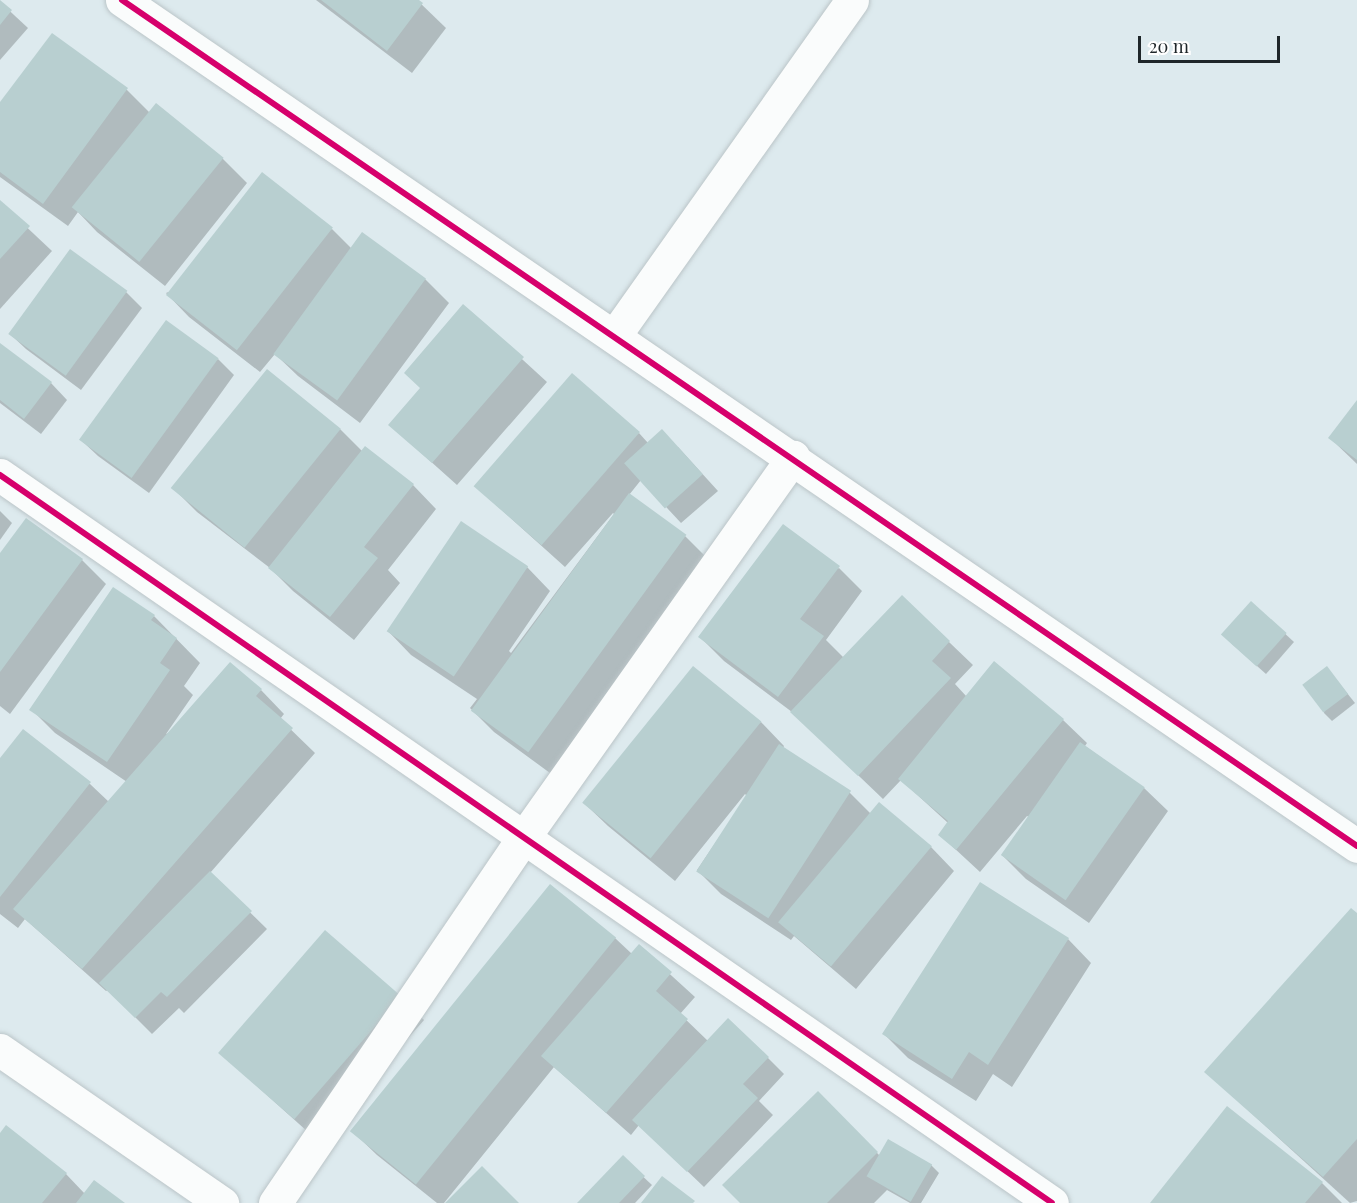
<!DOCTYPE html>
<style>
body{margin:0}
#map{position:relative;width:1357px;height:1203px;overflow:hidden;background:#ddeaee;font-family:"Playfair Display",serif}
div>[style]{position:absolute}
.shadow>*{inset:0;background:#0003}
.building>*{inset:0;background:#b8cfd0;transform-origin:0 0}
.roads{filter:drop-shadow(0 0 2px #bbc5c8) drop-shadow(0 0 2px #bbc5c8)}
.minor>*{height:33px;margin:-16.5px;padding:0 16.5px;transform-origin:16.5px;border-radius:16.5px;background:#fafcfc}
.cycleway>*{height:6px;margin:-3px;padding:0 3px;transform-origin:3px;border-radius:3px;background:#d6006c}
span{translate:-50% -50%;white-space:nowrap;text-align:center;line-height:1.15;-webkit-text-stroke:5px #fff;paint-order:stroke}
.scale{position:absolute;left:1138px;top:36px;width:142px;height:27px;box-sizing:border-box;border:3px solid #1f272a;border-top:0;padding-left:8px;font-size:18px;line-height:21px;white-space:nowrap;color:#1f272a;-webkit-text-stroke:4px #fff;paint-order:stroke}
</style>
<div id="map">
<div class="shadow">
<i style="clip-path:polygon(316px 0,417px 0,446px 28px,412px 73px)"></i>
<i style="clip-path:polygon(0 2px,28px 28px,0 60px)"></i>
<i style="clip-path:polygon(52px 35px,127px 90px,150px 113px,156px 105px,223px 159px,247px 183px,165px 286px,97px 232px,78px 212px,68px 226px,0 177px,0 105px)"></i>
<i style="clip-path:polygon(0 202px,52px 251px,0 309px)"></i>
<i style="clip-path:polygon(332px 229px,352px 249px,425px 279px,449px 303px,360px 423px,298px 376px,275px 354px,260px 372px,189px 317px,166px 293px)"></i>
<i style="clip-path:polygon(126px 292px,142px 308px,81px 390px,26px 349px,9px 333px)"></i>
<i style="clip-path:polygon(464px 306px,547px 382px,457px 485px,390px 425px,421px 389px)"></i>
<i style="clip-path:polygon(0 345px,51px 383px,67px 400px,41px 434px,0 403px)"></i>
<i style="clip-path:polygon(218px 359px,234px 375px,149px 493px,98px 456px,81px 440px)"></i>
<i style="clip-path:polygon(1357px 403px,1357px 464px,1330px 438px)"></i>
<i style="clip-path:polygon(340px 429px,363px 452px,413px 485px,436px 509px,388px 570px,400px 583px,354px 640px,293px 591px,270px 568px,197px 512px,173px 488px)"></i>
<i style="clip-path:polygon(639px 433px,648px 443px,678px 447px,718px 491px,681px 523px,641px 480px,629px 495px,685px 536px,709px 560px,550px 773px,494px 732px,470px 708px,477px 699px,411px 655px,388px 631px,527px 567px,550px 591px,509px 651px,511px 653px,614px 514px,613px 513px,565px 567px,475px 486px)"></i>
<i style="clip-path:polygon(0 511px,12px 523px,0 540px)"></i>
<i style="clip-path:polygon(27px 520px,82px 560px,106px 584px,10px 714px,0 706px,0 556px)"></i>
<i style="clip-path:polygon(839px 568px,862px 591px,826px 640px,844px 658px,902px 597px,973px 665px,955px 684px,967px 697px,995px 664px,1063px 720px,1087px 743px,1085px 746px,1144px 788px,1168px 811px,1089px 923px,1026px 879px,1002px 855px,1029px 817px,1027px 816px,980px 872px,940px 835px,948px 823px,901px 780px,883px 799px,792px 712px,724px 661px,700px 637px)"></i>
<i style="clip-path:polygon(1252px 603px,1294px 642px,1266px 674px,1231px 643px)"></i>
<i style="clip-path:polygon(154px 616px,200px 663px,184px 686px,193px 695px,166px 734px,261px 690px,284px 714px,280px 719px,315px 753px,210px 873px,267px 929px,184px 1013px,179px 1008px,152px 1034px,108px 990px,106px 991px,25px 919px,18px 928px,0 914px,0 761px,90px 784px,109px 802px,127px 782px,55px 733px,31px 709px)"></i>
<i style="clip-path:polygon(1327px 668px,1355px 703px,1332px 721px,1324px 713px)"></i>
<i style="clip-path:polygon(761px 722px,784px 746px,783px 748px,850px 793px,871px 814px,931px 847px,954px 871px,856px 989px,794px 936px,791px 940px,721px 894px,697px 870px,747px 796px,745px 794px,675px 881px,608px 826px,584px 803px)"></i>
<i style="clip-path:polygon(1357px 915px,1357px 1201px,1350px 1203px,1206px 1072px)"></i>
<i style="clip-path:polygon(615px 938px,632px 954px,639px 946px,695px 997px,680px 1014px,708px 1041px,768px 1058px,784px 1074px,759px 1101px,773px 1115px,704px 1187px,639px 1125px,631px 1135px,554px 1067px,444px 1203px,437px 1203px,377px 1155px,353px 1132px)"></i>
<i style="clip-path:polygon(1068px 939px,1091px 963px,1012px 1087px,993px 1074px,976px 1101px,908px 1058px,884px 1034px)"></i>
<i style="clip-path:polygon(400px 997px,424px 1020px,318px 1141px,220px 1053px)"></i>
<i style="clip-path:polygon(818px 1093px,880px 1156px,931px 1165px,939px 1173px,921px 1203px,910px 1203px,887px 1190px,874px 1203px,742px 1203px)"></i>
<i style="clip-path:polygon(0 1135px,66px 1174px,85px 1194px,122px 1203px,0 1203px)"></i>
<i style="clip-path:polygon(623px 1158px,652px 1185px,635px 1203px,579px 1203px)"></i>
<i style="clip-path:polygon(1322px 1183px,1342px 1203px,1152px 1203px)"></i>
</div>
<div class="building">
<i style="clip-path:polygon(0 0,12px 10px,0 25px)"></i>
<i style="clip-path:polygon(321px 0,419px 0,423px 3px,387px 51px)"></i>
<i style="clip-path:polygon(52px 33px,128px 88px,43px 204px,0 172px,0 102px)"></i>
<i style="left:156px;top:103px;width:87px;height:134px;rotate:39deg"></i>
<i style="left:262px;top:172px;width:90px;height:156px;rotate:38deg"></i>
<i style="clip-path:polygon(0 200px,30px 226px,0 259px)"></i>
<i style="left:362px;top:232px;width:79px;height:151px;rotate:36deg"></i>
<i style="left:70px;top:249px;width:71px;height:105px;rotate:36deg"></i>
<i style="clip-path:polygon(463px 304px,524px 357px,432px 463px,388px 425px,420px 388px,404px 373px)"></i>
<i style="left:166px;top:320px;width:65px;height:148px;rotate:36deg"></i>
<i style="clip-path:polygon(0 343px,52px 382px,24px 419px,0 400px)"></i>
<i style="left:267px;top:369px;width:95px;height:153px;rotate:39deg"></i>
<i style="left:572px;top:373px;width:90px;height:150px;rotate:41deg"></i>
<i style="clip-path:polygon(1357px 400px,1357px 460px,1328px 438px)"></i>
<i style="left:662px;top:429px;width:61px;height:51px;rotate:48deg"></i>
<i style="clip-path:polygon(365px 446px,414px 484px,364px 547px,378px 558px,330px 617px,268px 568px)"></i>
<i style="left:629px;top:493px;width:71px;height:269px;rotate:36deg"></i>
<i style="clip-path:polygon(26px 518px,83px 559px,0 672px,0 553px)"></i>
<i style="left:461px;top:521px;width:81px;height:133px;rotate:34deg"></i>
<i style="clip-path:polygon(783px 524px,840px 566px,800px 619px,824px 636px,778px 697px,698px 637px)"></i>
<i style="clip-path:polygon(113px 587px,155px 615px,151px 620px,177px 638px,160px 663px,170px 670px,107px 762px,29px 710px)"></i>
<i style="clip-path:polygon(902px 595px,950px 641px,932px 661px,951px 678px,858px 776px,790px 712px)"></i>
<i style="left:1251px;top:601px;width:48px;height:45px;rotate:42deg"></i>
<i style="clip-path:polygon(994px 661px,1064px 719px,956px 850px,938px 835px,948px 821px,898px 779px)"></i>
<i style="clip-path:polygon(230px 662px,262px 689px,256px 696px,293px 728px,82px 969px,13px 909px)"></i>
<i style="left:693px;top:666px;width:88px;height:176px;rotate:39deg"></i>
<i style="left:1327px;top:666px;width:35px;height:31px;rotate:53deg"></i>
<i style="clip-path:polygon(23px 729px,91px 782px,0 897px,0 758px)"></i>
<i style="left:1080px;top:742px;width:79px;height:138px;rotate:35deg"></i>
<i style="left:779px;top:744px;width:86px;height:152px;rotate:33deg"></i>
<i style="left:879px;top:802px;width:69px;height:157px;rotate:40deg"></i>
<i style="clip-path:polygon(210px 871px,252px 911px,167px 997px,161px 992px,135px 1018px,99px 983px)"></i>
<i style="clip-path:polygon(980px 882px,1069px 938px,988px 1065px,969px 1052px,952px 1079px,882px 1034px)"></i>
<i style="left:550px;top:884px;width:85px;height:318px;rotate:39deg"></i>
<i style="clip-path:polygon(1351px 908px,1357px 913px,1357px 1139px,1323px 1177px,1204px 1072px)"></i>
<i style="left:325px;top:930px;width:101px;height:163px;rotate:41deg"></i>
<i style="clip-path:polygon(639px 944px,672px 972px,656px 991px,688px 1019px,606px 1113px,541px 1056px)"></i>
<i style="clip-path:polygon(728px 1018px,769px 1057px,743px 1084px,758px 1098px,687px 1172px,632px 1120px)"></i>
<i style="clip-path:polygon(818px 1091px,878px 1152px,827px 1203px,740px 1203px,722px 1185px)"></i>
<i style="clip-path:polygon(1227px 1106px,1323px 1182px,1305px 1203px,1150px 1203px)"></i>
<i style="clip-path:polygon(6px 1125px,67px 1173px,42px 1203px,0 1203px,0 1133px)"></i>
<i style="left:888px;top:1139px;width:51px;height:43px;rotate:30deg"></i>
<i style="clip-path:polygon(623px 1155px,645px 1176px,619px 1203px,577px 1203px)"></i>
<i style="clip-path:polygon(482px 1166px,519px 1203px,445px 1203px)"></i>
<i style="clip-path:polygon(662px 1176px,695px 1201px,693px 1203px,641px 1203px)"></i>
<i style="clip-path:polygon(94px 1180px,125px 1203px,76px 1203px)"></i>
</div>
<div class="roads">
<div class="minor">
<i style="left:122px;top:0;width:1497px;rotate:34.41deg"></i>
<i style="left:615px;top:335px;width:410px;rotate:-54.7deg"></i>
<i style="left:0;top:475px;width:1279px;rotate:34.68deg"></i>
<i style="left:0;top:1050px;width:270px;rotate:34.6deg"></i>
<i style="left:275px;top:1203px;width:443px;rotate:-55.8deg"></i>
<i style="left:524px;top:837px;width:466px;rotate:-54.7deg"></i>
</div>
</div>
<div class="cycleway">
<i style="left:122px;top:0;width:1497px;rotate:34.41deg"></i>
<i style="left:0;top:475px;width:1279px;rotate:34.68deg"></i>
</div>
<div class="scale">20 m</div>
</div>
